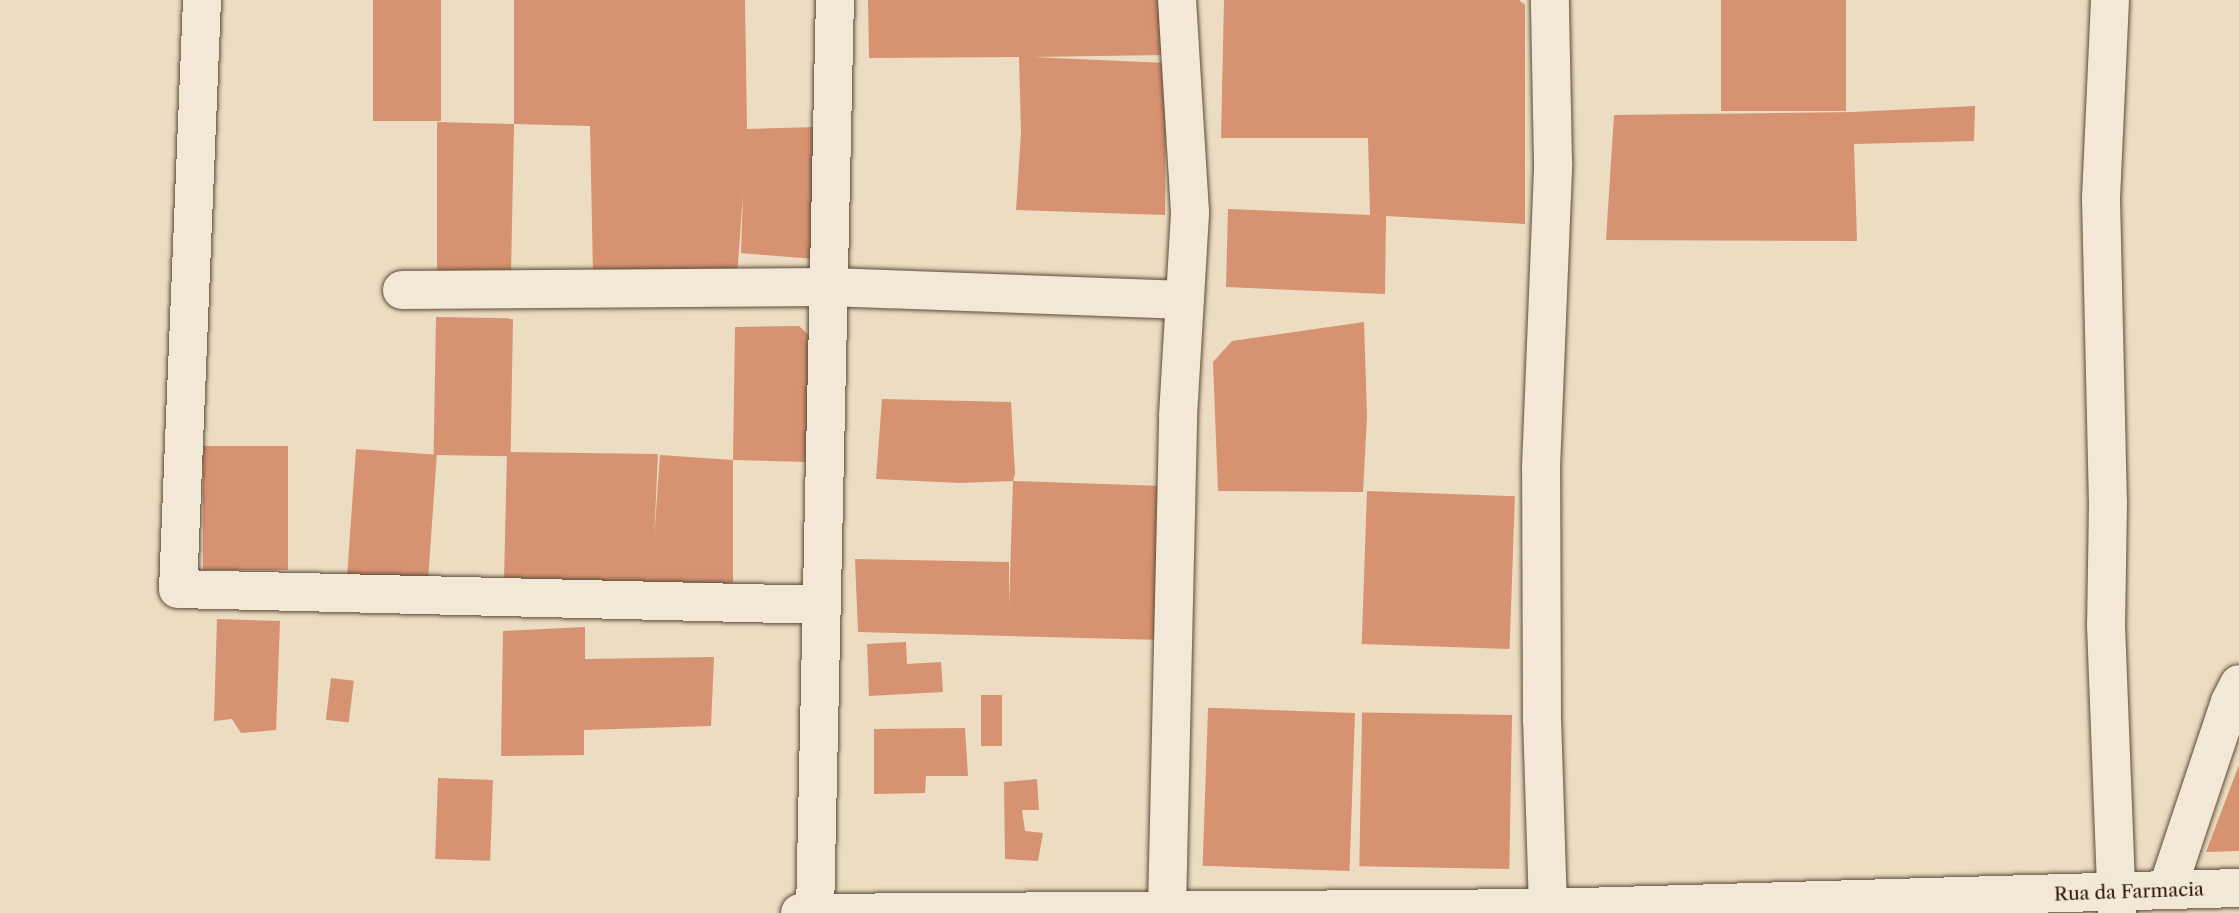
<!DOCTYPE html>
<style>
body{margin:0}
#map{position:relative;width:2239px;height:913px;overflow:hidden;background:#ecdcc1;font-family:"Libre Caslon Text",serif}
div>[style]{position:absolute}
.building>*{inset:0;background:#d79272;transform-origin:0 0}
.roads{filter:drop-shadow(0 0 2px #5b4c36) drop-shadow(0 0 2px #5b4c36)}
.street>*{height:38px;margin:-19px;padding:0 19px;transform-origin:19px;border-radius:19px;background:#f3e8d7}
span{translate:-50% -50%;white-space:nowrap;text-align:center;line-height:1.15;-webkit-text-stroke:6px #f3e8d7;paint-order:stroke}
.street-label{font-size:19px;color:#2b1c07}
</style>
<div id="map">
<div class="building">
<i style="left:373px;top:0;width:68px;height:121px"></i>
<i style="clip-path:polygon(514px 0,745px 0,747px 129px,817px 127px,814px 259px,741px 253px,743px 194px,737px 277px,593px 274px,590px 126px,514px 124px,511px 274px,437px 273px,437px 122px,514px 124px)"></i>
<i style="clip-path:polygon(868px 0,1170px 0,1164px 55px,1032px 57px,1166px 63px,1165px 215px,1016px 210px,1021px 132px,1019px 57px,869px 58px)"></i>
<i style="clip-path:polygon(1224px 0,1519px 0,1525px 5px,1525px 224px,1386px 216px,1385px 294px,1226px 287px,1228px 209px,1370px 215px,1368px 138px,1221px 138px)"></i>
<i style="left:1721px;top:0;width:125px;height:111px"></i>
<i style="clip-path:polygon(1975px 106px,1974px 141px,1854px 144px,1857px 241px,1606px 240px,1614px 115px,1853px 112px)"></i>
<i style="left:436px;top:317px;width:77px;height:138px;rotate:1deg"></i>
<i style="clip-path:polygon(1364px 322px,1367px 416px,1363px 492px,1218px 491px,1213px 362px,1232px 341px)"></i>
<i style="clip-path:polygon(799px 326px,812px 338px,806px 462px,733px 460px,735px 327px)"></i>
<i style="clip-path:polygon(882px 399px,1011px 402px,1015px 474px,1013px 481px,1162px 486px,1161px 640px,858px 632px,855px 559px,1009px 562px,1009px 608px,1013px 481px,960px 483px,876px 479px)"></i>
<i style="left:203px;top:446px;width:85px;height:124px"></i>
<i style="left:356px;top:449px;width:81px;height:131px;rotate:4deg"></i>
<i style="clip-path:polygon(507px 452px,658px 454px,654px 540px,660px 455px,733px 460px,733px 583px,504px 581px)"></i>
<i style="left:1367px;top:491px;width:148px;height:153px;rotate:2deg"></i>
<i style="clip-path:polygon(217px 619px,280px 621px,276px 730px,241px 733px,232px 719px,214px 721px)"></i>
<i style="clip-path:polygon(585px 627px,585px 659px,714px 657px,711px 726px,584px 730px,584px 755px,501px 756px,503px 631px)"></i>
<i style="clip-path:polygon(906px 642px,907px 664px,941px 662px,943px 692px,869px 696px,867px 644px)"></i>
<i style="left:331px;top:678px;width:23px;height:42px;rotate:7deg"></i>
<i style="left:981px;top:695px;width:21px;height:51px"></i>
<i style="left:1355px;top:713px;width:158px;height:147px;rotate:92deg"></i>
<i style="left:1512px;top:715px;width:154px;height:150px;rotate:91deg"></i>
<i style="clip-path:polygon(965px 728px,968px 776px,926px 776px,925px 793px,874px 794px,874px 729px)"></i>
<i style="clip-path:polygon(2239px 765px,2239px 851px,2206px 852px)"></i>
<i style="left:438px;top:778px;width:55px;height:81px;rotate:2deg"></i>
<i style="clip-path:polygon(1037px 779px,1039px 810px,1022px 810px,1025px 831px,1043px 833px,1038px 861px,1005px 859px,1004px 782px)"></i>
</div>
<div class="roads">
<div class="street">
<i style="left:202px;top:0;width:589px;rotate:92.33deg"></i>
<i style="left:178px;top:589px;width:644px;rotate:1.42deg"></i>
<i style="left:2110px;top:0;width:198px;rotate:92.6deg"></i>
<i style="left:2101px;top:198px;width:304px;rotate:88.7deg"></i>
<i style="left:2108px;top:502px;width:123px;rotate:90.9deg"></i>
<i style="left:2106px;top:625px;width:288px;rotate:87.8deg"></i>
<i style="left:402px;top:290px;width:427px;rotate:-0.4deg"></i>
<i style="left:829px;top:287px;width:356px;rotate:2.1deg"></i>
<i style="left:2167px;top:890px;width:198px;rotate:-71.5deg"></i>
<i style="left:2230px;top:702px;width:20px;rotate:-63deg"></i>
<i style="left:1548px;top:908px;width:187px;rotate:-91.8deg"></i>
<i style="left:1542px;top:721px;width:253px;rotate:-90.2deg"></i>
<i style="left:1541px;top:468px;width:305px;rotate:-87.7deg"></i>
<i style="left:1553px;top:163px;width:163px;rotate:-91.1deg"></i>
<i style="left:1167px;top:909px;width:493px;rotate:-88.7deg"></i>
<i style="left:1178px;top:416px;width:204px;rotate:-86.6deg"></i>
<i style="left:1190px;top:212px;width:212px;rotate:-93.5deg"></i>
<i style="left:800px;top:913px;width:748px;rotate:-0.38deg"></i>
<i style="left:1548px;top:908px;width:691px;rotate:-1.66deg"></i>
<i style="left:815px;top:913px;width:913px;rotate:-88.75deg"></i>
</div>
</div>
<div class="street-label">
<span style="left:2129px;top:892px;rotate:-2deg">Rua da Farmacia</span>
</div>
</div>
